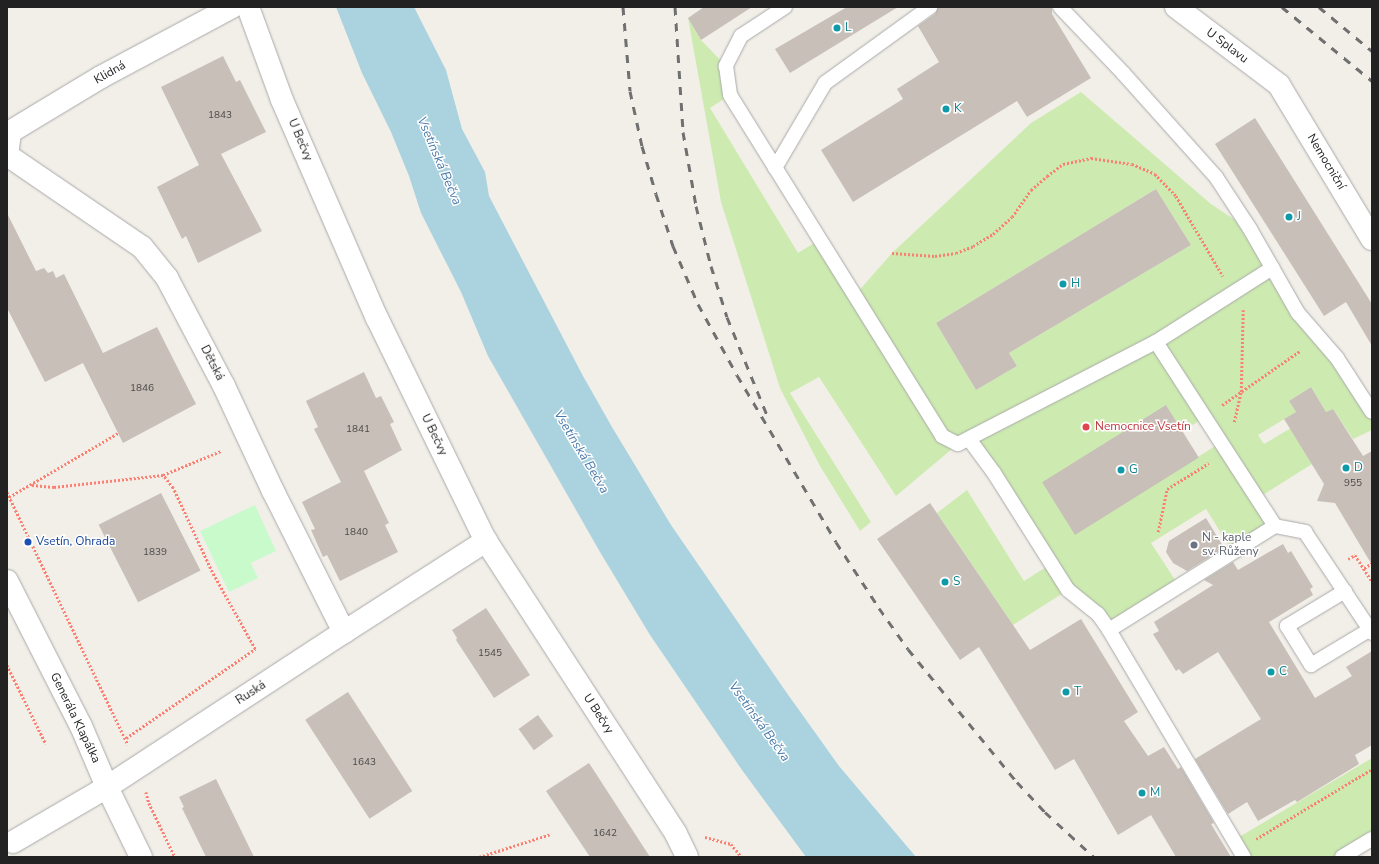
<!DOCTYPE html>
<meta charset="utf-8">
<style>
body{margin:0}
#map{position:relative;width:1379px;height:864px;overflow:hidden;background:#f2efe9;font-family:"Nunito Sans",sans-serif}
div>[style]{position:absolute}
.grass>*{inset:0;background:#cdebb0}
.park>*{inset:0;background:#c8facc}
.water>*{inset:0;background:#aad3df}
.building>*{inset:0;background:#c7bfb8;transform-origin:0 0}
.path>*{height:2.5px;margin-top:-1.25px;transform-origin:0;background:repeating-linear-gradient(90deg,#fa8072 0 2px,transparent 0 4px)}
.roads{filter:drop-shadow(0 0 1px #a9a9a9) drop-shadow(0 0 1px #a9a9a9)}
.service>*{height:14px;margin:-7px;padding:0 7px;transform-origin:7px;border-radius:7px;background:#fff}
.minor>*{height:22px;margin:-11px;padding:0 11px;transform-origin:11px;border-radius:11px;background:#fff}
.tertiary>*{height:22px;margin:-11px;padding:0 11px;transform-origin:11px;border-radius:11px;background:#fff}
.rail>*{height:3px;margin-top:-1.5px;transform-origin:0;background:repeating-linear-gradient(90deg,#707070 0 8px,transparent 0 16px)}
.dots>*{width:11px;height:11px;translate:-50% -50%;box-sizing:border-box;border:2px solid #fff;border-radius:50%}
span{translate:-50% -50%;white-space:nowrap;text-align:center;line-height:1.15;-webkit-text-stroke:3px #fff;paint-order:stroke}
.number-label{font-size:10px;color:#4b4948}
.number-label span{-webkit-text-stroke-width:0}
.culture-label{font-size:12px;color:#0d838f}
.left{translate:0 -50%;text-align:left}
.street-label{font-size:12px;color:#222}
.health-label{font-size:12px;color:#be3a42}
.worship-label{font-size:12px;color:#5b616d}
.transit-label{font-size:12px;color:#164399}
.water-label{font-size:13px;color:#4a7aab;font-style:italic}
.frame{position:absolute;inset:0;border:8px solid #222;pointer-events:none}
</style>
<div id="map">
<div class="grass">
<i style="clip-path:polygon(evenodd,688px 18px,701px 40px,726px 66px,730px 95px,710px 108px,798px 253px,819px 240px,856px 294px,892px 253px,1031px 123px,1081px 92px,1211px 204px,1235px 220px,1261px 261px,1372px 412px,1372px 430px,1353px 439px,1333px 409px,1326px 412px,1311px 387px,1289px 401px,1296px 412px,1258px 435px,1264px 444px,1291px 428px,1312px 464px,1258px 498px,1275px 526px,1233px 552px,1206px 509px,1151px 543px,1179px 586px,1109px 630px,1068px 590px,1013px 625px,937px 513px,967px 490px,1024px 581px,1051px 564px,969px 439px,958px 444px,896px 496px,819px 377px,790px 393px,871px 522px,860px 531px,820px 466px,780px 388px,721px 202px,688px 18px,1156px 189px,1191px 245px,1009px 353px,1017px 366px,976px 390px,936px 323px,1156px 189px,688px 18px,1166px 405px,1179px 426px,1187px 421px,1193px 425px,1204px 417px,1220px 443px,1075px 535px,1166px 405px)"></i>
<i style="clip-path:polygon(1372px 758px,1372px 839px,1342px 857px,1244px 857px,1234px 840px)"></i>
</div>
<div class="park">
<i style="clip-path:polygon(255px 505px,276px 551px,251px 563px,258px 578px,229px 592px,200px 531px)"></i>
</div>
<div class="water">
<i style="clip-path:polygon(336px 7px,414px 7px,446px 70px,462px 129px,485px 172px,489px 196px,583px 376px,612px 427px,671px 525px,784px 689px,839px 766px,916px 857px,806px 857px,742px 770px,650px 635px,600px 552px,488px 356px,461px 292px,421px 213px,409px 176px,391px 132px,362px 73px)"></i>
</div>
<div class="building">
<i style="clip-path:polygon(704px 7px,752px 7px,701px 40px,688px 18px)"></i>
<i style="clip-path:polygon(847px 7px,898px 7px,790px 73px,775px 49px)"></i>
<i style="clip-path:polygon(938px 7px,1052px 7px,1052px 14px,1091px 78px,1027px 117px,1017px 101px,853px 202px,821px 150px,903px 99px,897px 89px,939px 62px,918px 26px,935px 14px)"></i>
<i style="clip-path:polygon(223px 56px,236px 82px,240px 80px,266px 132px,221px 154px,262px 231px,198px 263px,186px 236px,182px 239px,157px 187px,199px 165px,161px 87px)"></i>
<i style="clip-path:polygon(1255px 118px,1372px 304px,1372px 346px,1346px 302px,1324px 316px,1215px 144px)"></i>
<i style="clip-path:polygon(1156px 189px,1191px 245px,1009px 353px,1017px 366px,976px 390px,936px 323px)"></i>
<i style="clip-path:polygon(7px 213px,36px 271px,44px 268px,48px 273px,53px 271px,56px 278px,64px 274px,103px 353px,157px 327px,196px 404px,123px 443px,83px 363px,45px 382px,7px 308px)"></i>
<i style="clip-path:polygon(364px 372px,376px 398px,381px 396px,394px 422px,390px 424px,402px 450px,364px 471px,389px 523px,385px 525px,398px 552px,340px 581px,327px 555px,323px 557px,311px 530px,315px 529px,302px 502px,341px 482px,314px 429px,318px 427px,306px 401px)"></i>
<i style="clip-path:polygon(1311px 387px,1326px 412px,1333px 409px,1363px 456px,1372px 451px,1372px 565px,1335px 503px,1317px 501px,1324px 484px,1284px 419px,1296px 412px,1289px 401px)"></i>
<i style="left:1166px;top:405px;width:62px;height:146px;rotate:58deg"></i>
<i style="left:161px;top:493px;width:87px;height:70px;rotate:63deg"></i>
<i style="clip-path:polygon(930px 503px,1030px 650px,1081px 619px,1138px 712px,1124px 721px,1148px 756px,1164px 747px,1178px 769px,1181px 767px,1214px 823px,1211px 824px,1231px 857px,1176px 857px,1151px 815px,1118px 835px,1074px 759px,1055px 770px,979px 647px,960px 660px,877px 539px)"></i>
<i style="clip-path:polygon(1206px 518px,1224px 548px,1187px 571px,1173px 563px,1166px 552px,1169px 541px)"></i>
<i style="clip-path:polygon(1283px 544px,1288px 553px,1291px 551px,1313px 587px,1310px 589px,1313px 595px,1269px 622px,1315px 698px,1352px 676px,1346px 667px,1372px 651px,1372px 745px,1355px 755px,1359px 764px,1297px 802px,1295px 800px,1258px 821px,1247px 802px,1228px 814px,1195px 759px,1261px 719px,1218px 652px,1183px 674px,1179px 669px,1176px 671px,1153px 634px,1159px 631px,1154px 622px,1213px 585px,1204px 580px,1233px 562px,1238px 570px)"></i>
<i style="clip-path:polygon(486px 608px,530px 675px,494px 698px,456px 640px,457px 638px,452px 630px)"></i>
<i style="left:348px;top:692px;width:118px;height:51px;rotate:57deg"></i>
<i style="left:538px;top:715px;width:26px;height:24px;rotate:54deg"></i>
<i style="clip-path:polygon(589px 763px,650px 857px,590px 857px,546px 791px)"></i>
<i style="clip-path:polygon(216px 779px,254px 857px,206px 857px,182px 808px,184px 807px,179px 797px)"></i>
</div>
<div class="path">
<i style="left:892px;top:253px;width:43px;rotate:4deg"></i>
<i style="left:935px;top:256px;width:21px;rotate:-8deg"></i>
<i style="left:956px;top:253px;width:18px;rotate:-22deg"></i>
<i style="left:973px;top:246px;width:23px;rotate:-31deg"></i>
<i style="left:993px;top:234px;width:25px;rotate:-42deg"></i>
<i style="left:1012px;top:217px;width:33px;rotate:-55deg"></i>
<i style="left:1031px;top:190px;width:21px;rotate:-41deg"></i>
<i style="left:1047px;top:176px;width:20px;rotate:-37deg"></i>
<i style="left:1063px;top:164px;width:29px;rotate:-12deg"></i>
<i style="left:1091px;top:158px;width:41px;rotate:8.3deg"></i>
<i style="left:1132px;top:164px;width:25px;rotate:23deg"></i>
<i style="left:1155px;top:174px;width:30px;rotate:46deg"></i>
<i style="left:1176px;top:196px;width:93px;rotate:59.6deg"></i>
<i style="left:1222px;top:405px;width:96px;rotate:-34.8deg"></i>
<i style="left:1234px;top:422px;width:31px;rotate:-77deg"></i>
<i style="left:1241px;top:392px;width:82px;rotate:-88.6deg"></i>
<i style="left:32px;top:485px;width:22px;rotate:5deg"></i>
<i style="left:54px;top:487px;width:110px;rotate:-6.3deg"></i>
<i style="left:163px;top:475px;width:63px;rotate:-22.5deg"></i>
<i style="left:7px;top:492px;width:280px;rotate:64.4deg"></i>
<i style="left:9px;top:497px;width:126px;rotate:-30.4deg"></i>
<i style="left:1158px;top:532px;width:44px;rotate:-78.2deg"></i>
<i style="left:1167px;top:489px;width:49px;rotate:-31.8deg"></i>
<i style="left:1348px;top:559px;width:8px;rotate:-30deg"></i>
<i style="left:1355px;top:555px;width:31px;rotate:57deg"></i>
<i style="left:1364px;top:568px;width:9px;rotate:-32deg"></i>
<i style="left:7px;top:665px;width:88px;rotate:63.7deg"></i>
<i style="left:126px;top:738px;width:157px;rotate:-34.6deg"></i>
<i style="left:255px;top:649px;width:88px;rotate:-119.2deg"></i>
<i style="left:212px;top:572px;width:93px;rotate:-114.9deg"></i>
<i style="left:173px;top:488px;width:16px;rotate:-128deg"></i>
<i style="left:146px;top:792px;width:11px;rotate:75deg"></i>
<i style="left:149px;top:803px;width:60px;rotate:64.3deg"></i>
<i style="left:705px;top:837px;width:27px;rotate:15deg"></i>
<i style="left:731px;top:844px;width:17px;rotate:50deg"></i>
<i style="left:1256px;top:839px;width:135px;rotate:-31.1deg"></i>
<i style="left:479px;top:857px;width:76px;rotate:-17.7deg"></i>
</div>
<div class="roads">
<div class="service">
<i style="left:785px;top:7px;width:53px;rotate:146.6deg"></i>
<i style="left:741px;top:36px;width:34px;rotate:117deg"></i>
<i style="left:726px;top:66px;width:29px;rotate:82deg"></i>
<i style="left:730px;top:95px;width:402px;rotate:58.1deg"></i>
<i style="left:942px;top:436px;width:18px;rotate:27deg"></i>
<i style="left:958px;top:444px;width:223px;rotate:-27.3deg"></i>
<i style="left:1156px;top:342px;width:138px;rotate:-32.5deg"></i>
<i style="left:1060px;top:7px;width:91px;rotate:46.3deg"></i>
<i style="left:1123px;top:73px;width:140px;rotate:48.2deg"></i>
<i style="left:1216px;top:177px;width:62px;rotate:56.8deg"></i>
<i style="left:1250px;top:229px;width:97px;rotate:60.3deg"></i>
<i style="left:1298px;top:313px;width:60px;rotate:49.1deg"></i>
<i style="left:1337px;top:358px;width:64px;rotate:57.1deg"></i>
<i style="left:775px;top:168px;width:99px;rotate:-59.5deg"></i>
<i style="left:825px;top:83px;width:130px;rotate:-35.9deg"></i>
<i style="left:1156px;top:342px;width:219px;rotate:57.1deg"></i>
<i style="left:1275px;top:526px;width:31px;rotate:11deg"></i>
<i style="left:1305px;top:532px;width:121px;rotate:56.4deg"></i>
<i style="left:969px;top:439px;width:42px;rotate:53.7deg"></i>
<i style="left:994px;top:473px;width:138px;rotate:57.7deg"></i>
<i style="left:1068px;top:590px;width:38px;rotate:39deg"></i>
<i style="left:1098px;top:614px;width:19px;rotate:55deg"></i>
<i style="left:1109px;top:630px;width:264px;rotate:59.3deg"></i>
<i style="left:1345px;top:591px;width:68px;rotate:148.9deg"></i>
<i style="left:1287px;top:626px;width:46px;rotate:58.4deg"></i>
<i style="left:1311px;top:665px;width:68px;rotate:-31.1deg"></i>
<i style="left:1109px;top:630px;width:196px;rotate:-32.1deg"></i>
<i style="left:1342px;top:857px;width:35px;rotate:-31deg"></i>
</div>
<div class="minor">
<i style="left:232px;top:7px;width:149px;rotate:151.9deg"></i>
<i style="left:101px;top:77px;width:106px;rotate:148.9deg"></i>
<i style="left:10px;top:132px;width:23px;rotate:97deg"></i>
<i style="left:7px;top:155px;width:163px;rotate:34.3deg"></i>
<i style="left:142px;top:247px;width:40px;rotate:51deg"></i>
<i style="left:167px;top:278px;width:122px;rotate:62.2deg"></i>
<i style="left:224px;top:386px;width:116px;rotate:65deg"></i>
<i style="left:273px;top:491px;width:158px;rotate:63.3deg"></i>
<i style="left:248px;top:7px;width:99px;rotate:69.9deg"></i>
<i style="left:282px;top:100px;width:238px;rotate:66.5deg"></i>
<i style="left:377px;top:318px;width:248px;rotate:64deg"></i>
<i style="left:486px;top:541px;width:349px;rotate:57deg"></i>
<i style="left:676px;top:834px;width:25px;rotate:64deg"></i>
<i style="left:1176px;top:7px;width:129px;rotate:37.1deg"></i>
<i style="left:1279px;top:85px;width:180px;rotate:58.9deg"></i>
<i style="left:13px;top:842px;width:109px;rotate:-30.3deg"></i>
<i style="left:107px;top:787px;width:283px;rotate:-33.2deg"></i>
<i style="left:344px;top:632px;width:169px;rotate:-32.7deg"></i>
</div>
<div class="tertiary">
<i style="left:7px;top:581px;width:163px;rotate:63deg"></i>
<i style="left:81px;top:726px;width:66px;rotate:66.9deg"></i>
<i style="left:107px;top:787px;width:78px;rotate:64.1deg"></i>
</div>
</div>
<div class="rail">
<i style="left:623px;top:7px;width:84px;rotate:85.2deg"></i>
<i style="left:630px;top:91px;width:56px;rotate:77.7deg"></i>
<i style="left:642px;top:146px;width:50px;rotate:73.7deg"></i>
<i style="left:656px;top:194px;width:55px;rotate:71.9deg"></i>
<i style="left:673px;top:246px;width:63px;rotate:66.7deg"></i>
<i style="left:698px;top:304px;width:81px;rotate:61.2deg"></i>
<i style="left:737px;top:375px;width:194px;rotate:59.3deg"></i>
<i style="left:836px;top:542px;width:79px;rotate:56.9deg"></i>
<i style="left:879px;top:608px;width:50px;rotate:54.7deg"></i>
<i style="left:908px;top:649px;width:172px;rotate:50.7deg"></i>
<i style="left:1017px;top:782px;width:41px;rotate:47deg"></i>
<i style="left:1045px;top:812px;width:67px;rotate:42.6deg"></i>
<i style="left:675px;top:7px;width:125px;rotate:86.3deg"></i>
<i style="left:683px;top:132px;width:75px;rotate:80deg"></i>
<i style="left:696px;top:206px;width:62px;rotate:76deg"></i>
<i style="left:711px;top:266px;width:53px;rotate:72.6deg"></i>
<i style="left:727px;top:317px;width:111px;rotate:67.8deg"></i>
<i style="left:1282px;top:7px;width:117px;rotate:39.4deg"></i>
<i style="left:1319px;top:7px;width:69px;rotate:39.7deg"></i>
</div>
<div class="dots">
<i style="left:837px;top:28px;background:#0f9aa8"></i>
<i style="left:946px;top:109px;background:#0f9aa8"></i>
<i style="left:1289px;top:217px;background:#0f9aa8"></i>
<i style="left:1063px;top:284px;background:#0f9aa8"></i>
<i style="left:1086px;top:427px;background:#e0444e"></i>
<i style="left:1346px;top:468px;background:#0f9aa8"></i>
<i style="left:1121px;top:470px;background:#0f9aa8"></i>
<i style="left:28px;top:542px;background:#1a4fb4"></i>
<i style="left:1194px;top:545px;background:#6b7280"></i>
<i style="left:945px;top:582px;background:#0f9aa8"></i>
<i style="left:1271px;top:672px;background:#0f9aa8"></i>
<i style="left:1066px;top:692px;background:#0f9aa8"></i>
<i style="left:1142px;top:793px;background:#0f9aa8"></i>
</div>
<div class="number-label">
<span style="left:220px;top:116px">1843</span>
<span style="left:142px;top:389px">1846</span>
<span style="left:358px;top:430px">1841</span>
<span style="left:1353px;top:484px">955</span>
<span style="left:356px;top:533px">1840</span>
<span style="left:155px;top:553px">1839</span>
<span style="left:490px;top:654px">1545</span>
<span style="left:364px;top:763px">1643</span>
<span style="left:605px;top:834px">1642</span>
</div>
<div class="culture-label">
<span class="left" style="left:845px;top:28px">L</span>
<span class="left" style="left:954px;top:109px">K</span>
<span class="left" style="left:1297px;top:217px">J</span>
<span class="left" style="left:1071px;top:284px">H</span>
<span class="left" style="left:1354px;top:468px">D</span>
<span class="left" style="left:1129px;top:470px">G</span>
<span class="left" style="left:953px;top:582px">S</span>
<span class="left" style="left:1279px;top:672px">C</span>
<span class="left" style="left:1074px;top:692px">T</span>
<span class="left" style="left:1150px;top:793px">M</span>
</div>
<div class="street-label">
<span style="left:1227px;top:46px;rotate:37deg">U Splavu</span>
<span style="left:110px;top:73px;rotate:-29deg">Klidná</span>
<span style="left:300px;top:140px;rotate:67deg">U Bečvy</span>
<span style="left:1326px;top:162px;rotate:59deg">Nemocniční</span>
<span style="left:212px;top:363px;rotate:63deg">Dětská</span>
<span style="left:434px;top:435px;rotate:64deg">U Bečvy</span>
<span style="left:251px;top:693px;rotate:-33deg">Ruská</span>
<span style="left:598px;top:714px;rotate:57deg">U Bečvy</span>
<span style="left:75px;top:718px;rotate:64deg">Generála Klapálka</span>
</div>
<div class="health-label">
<span class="left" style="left:1095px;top:427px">Nemocnice Vsetín</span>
</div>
<div class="worship-label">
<span class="left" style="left:1202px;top:545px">N - kaple<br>sv. Růženy</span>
</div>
<div class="transit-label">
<span class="left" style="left:36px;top:542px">Vsetín, Ohrada</span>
</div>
<div class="water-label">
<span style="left:439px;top:161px;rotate:67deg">Vsetínská Bečva</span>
<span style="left:581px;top:452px;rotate:59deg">Vsetínská Bečva</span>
<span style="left:759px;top:722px;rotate:54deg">Vsetínská Bečva</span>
</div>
<div class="frame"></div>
</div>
